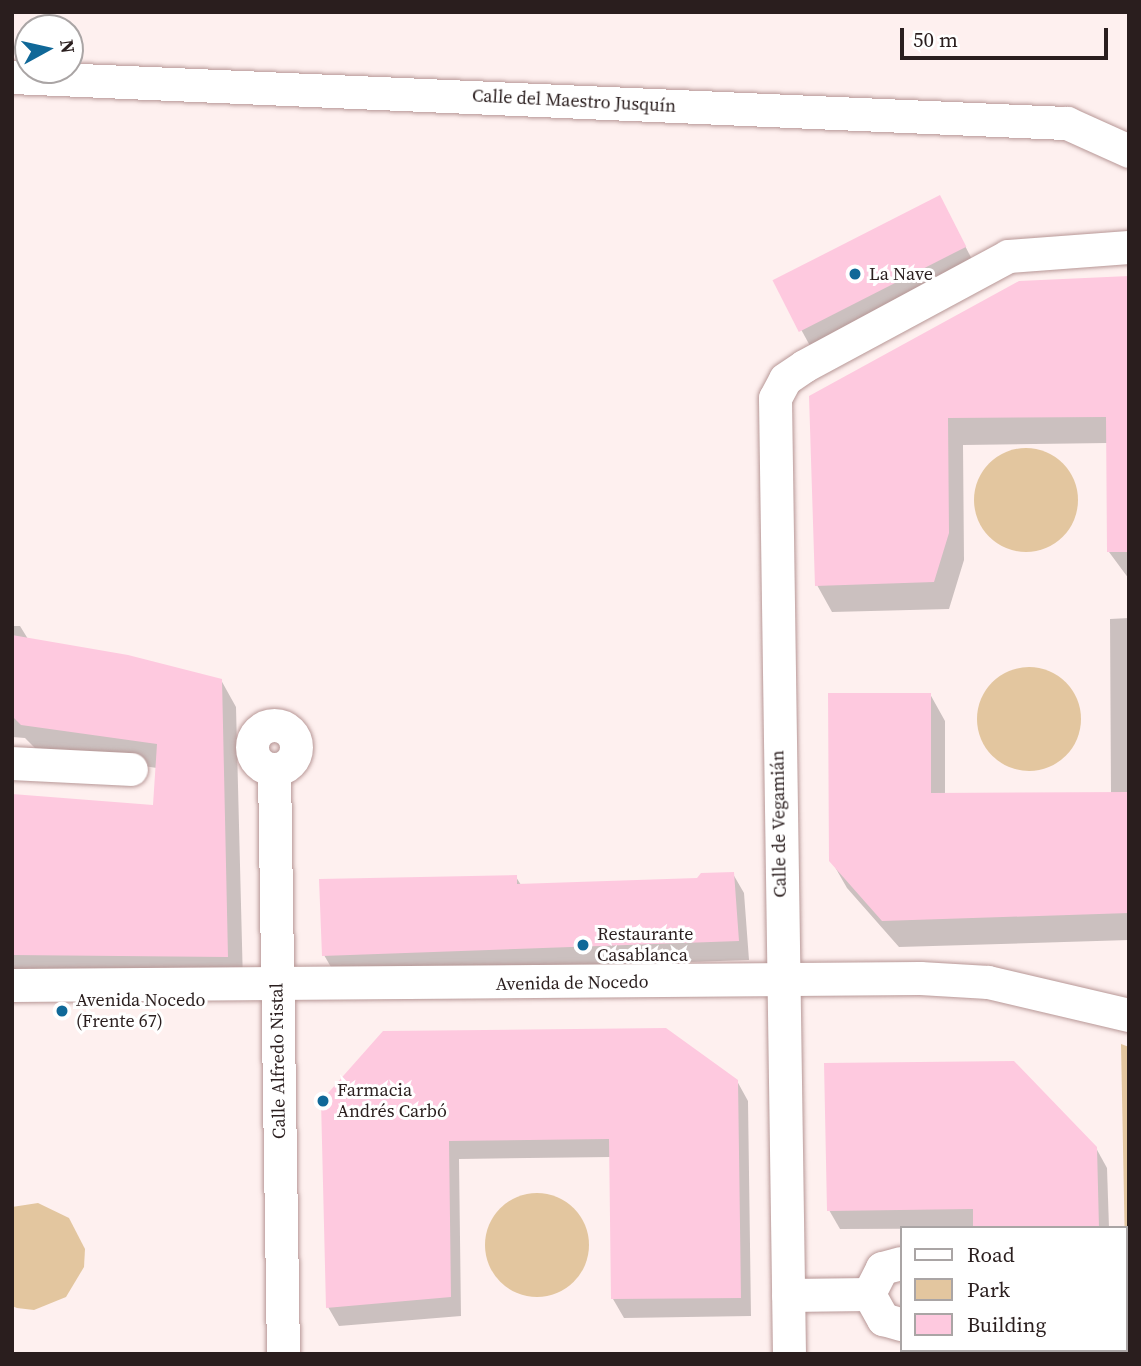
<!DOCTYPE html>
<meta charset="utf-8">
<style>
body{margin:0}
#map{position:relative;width:1141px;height:1366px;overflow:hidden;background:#fef0ef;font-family:"Source Serif 4",serif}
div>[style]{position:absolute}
.green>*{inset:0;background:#e3c69f}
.round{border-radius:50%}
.shadow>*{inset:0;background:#0003;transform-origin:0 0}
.building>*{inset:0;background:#fec9df;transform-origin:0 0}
.roads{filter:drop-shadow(0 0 2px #b79796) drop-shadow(0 0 2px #b79796)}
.minor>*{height:33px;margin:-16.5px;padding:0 16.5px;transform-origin:16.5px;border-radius:16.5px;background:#fff}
.minor>.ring{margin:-16.5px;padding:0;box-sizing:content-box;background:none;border:33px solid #fff;border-radius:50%}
.dots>*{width:19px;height:19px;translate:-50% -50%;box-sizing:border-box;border:4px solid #fff;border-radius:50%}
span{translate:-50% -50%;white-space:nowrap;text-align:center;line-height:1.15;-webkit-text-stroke:6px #fff;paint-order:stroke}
.street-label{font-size:18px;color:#2a1e1e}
.poi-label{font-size:18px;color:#2a1e1e}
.left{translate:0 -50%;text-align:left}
.frame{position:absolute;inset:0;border:14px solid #2a1e1e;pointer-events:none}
.legend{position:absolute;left:900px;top:1226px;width:228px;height:126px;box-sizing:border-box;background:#fff;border:2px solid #aaa5a5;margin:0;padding:9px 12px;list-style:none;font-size:21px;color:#2a1e1e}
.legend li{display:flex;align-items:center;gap:14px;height:35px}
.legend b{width:35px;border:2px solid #aaa5a5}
.north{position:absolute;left:14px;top:14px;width:70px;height:70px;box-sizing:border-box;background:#fff;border:2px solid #aaa5a5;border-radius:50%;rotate:82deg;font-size:19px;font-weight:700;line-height:28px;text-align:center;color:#2a1e1e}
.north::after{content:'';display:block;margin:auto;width:24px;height:32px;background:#106898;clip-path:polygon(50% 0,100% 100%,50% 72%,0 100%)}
.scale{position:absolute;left:900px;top:28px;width:208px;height:32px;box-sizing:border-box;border:4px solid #2a1e1e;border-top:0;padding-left:9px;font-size:21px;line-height:24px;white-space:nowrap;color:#2a1e1e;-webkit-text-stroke:5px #fff;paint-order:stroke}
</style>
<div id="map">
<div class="green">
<i class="round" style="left:974px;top:448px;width:104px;height:104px"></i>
<i class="round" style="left:977px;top:667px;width:104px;height:104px"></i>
<i style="clip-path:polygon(1121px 1044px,1129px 1047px,1129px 1354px,1127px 1354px)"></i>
<i class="round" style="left:485px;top:1193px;width:104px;height:104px"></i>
<i style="clip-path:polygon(38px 1203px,69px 1218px,85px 1249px,84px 1267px,66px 1297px,34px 1310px,17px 1308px,12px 1306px,12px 1207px)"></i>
</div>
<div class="shadow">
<i style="clip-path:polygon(950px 217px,976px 267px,814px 353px,776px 284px)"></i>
<i style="clip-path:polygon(1129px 278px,1129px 579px,1109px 552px,1108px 443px,963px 445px,964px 560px,949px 609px,832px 612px,817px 585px,810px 397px)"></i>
<i style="clip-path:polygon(1129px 618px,1129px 940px,899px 947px,847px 888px,831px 860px,930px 694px,945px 721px,945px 795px,1111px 794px,1110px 619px)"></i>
<i style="clip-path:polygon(12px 626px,20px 626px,28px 639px,221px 680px,236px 707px,243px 983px,12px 981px,12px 796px,155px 807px,157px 768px,38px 751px,25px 738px,12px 737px)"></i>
<i style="clip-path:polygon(733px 874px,744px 893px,749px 960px,335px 974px,324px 955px,516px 877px,521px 885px,698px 880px)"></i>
<i style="clip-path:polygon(737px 1081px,748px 1101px,751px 1316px,624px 1318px,613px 1299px,611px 1157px,459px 1159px,461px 1316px,339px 1326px,328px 1307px,322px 1102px)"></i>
<i style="clip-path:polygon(1096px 1148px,1107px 1168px,1109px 1228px,840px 1229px,829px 1210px)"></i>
<i style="left:978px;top:1350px;width:134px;height:4px"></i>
</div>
<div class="building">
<i style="left:940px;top:195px;width:58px;height:188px;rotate:63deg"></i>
<i style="clip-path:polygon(1129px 276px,1129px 552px,1107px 552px,1106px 417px,948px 418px,949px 533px,934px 582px,815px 586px,809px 396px,1019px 281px)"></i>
<i style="clip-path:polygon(12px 635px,128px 655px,222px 679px,228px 957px,12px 955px,12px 794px,153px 805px,157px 744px,21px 725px,12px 716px)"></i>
<i style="clip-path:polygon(828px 693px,931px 693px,931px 793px,1129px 792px,1129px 913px,882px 921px,829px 861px)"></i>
<i style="clip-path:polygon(734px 872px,739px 941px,322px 956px,319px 879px,517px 875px,517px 884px,697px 878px,701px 873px)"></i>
<i style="clip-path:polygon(666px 1028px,738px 1080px,741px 1298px,611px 1299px,609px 1139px,449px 1141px,451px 1297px,326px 1308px,321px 1101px,383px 1031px)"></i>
<i style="clip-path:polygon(1014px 1061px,1097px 1147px,1099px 1228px,973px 1228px,973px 1209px,827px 1211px,824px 1063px)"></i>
</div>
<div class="roads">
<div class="minor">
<i style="left:12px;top:77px;width:1056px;rotate:2.5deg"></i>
<i style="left:1067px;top:123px;width:68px;rotate:24.3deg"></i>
<i class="ring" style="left:252px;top:725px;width:11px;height:11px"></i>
<i style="left:12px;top:763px;width:119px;rotate:2.9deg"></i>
<i style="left:274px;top:769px;width:585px;rotate:89.12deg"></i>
<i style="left:12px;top:985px;width:908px;rotate:-0.44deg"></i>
<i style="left:920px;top:978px;width:68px;rotate:3.4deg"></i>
<i style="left:988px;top:982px;width:145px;rotate:13.2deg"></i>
<i style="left:901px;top:1263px;width:20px;rotate:165deg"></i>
<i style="left:882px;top:1268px;width:29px;rotate:117deg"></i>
<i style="left:869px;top:1294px;width:29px;rotate:61deg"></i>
<i style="left:883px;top:1319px;width:19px;rotate:16deg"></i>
<i style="left:788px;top:1295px;width:81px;rotate:-0.7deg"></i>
<i style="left:789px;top:1354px;width:956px;rotate:-90.84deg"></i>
<i style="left:775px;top:398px;width:21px;rotate:-62deg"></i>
<i style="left:785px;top:379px;width:23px;rotate:-34deg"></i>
<i style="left:804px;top:366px;width:232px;rotate:-28.3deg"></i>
<i style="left:1008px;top:256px;width:121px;rotate:-4.3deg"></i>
</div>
</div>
<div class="dots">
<i style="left:855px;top:274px;background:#106898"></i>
<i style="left:583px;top:945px;background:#106898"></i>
<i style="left:62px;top:1011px;background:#106898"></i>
<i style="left:323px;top:1101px;background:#106898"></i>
</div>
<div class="street-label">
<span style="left:574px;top:101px;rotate:3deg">Calle del Maestro Jusquín</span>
<span style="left:779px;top:824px;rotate:-91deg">Calle de Vegamián</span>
<span style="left:572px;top:983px;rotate:-1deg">Avenida de Nocedo</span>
<span style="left:278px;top:1061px;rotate:-91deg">Calle Alfredo Nistal</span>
</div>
<div class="poi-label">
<span class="left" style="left:869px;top:274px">La Nave</span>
<span class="left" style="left:597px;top:945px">Restaurante<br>Casablanca</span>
<span class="left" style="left:76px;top:1011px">Avenida Nocedo<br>(Frente 67)</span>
<span class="left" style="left:337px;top:1101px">Farmacia<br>Andrés Carbó</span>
</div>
<div class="frame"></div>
<ul class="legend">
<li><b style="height:9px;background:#fff"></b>Road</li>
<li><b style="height:19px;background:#e3c69f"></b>Park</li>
<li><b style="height:19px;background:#fec9df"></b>Building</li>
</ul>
<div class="north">N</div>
<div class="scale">50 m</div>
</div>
